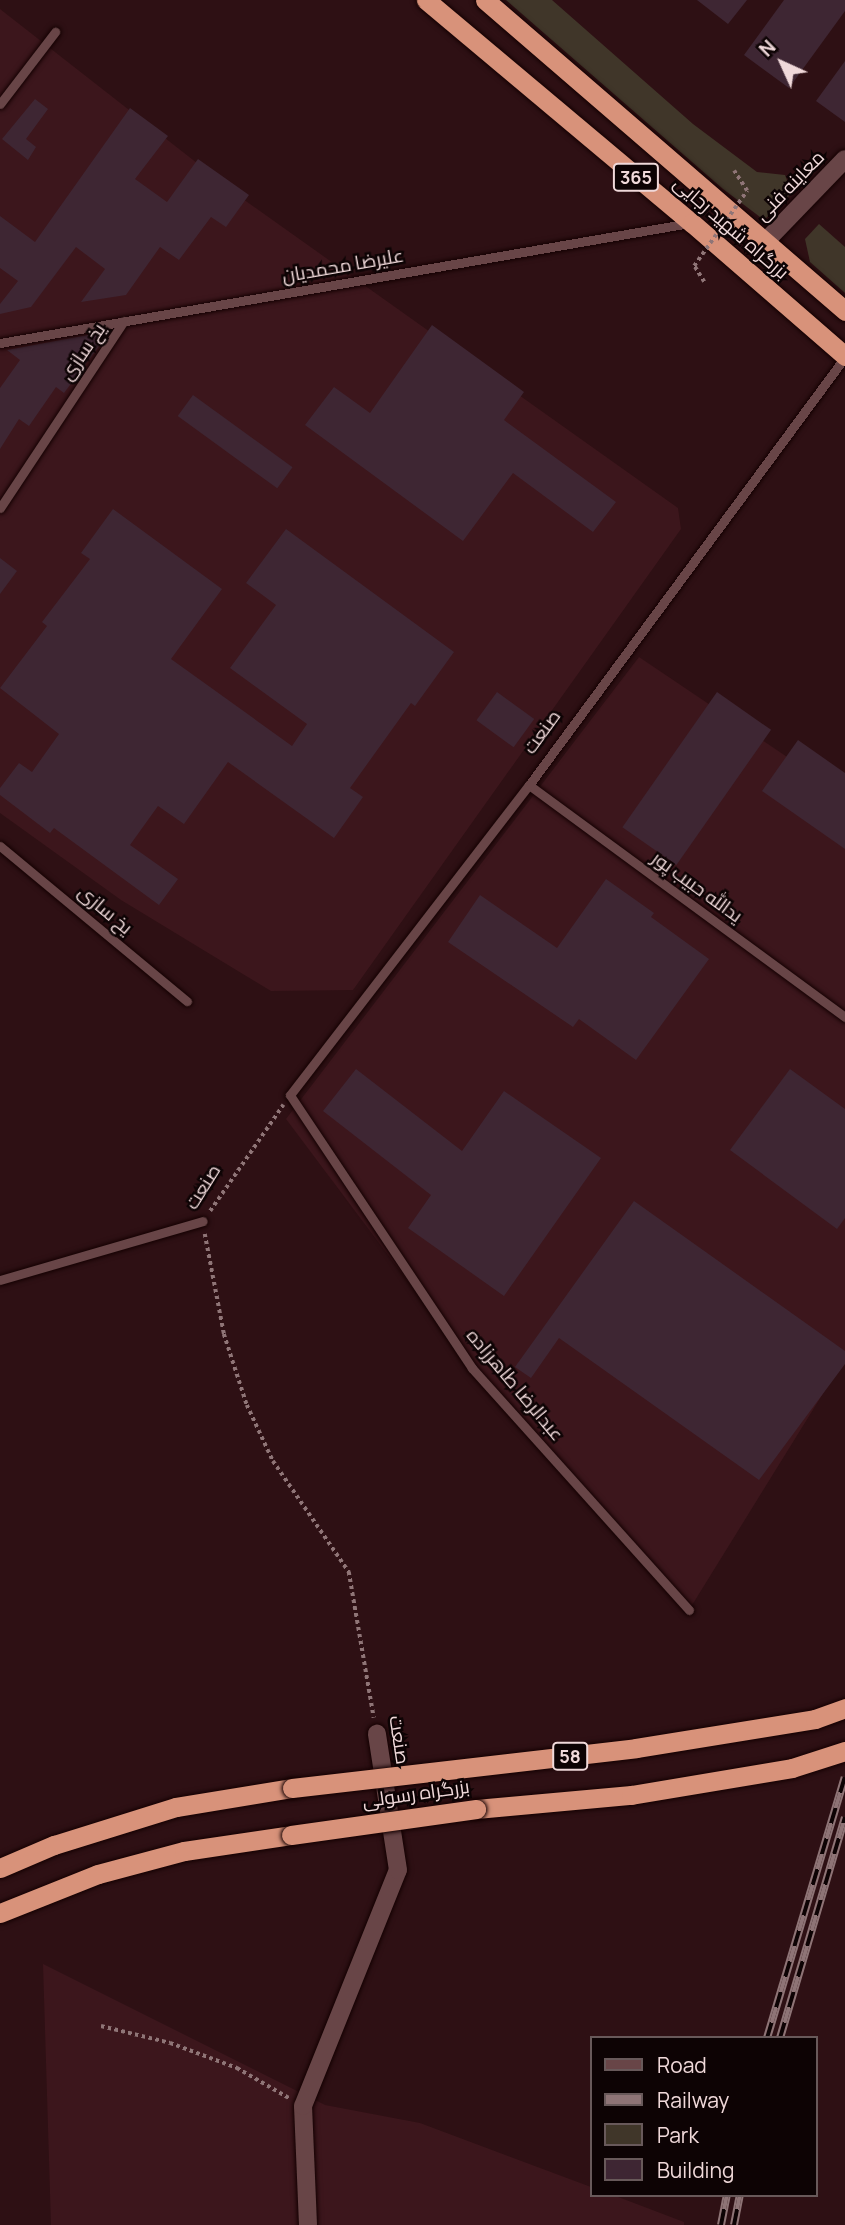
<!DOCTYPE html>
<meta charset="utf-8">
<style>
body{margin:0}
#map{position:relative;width:845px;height:2225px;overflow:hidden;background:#2e1014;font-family:Manrope,Cairo,sans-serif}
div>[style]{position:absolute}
.built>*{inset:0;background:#3c161c}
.green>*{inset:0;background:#403629}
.building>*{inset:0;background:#3e2633;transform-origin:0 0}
.path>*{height:3.5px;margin-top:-1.75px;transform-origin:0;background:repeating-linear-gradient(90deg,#8f7577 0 3.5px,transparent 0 7px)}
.roads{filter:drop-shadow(0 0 2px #140002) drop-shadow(0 0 2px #140002)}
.service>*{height:9px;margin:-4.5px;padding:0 4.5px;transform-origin:4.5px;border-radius:4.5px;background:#684547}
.minor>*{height:18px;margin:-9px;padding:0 9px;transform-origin:9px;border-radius:9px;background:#684547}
.tertiary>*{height:18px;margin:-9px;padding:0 9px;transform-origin:9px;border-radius:9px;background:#684547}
.trunk>*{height:19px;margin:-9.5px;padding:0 9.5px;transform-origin:9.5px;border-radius:9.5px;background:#d8927a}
.rail>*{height:8px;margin-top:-4px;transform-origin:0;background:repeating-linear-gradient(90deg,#0d0304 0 16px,#8e7476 0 32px);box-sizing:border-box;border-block:2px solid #8e7476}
.path-bridge>*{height:3.5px;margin-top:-1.75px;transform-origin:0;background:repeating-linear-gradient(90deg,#8f7577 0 3.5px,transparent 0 7px)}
.bridges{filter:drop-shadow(0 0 2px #140002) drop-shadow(0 0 2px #140002)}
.trunk-bridge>*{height:19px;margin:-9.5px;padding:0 9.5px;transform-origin:9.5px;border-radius:9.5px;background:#d8927a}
span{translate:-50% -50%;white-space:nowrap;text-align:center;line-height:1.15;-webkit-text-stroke:5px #0d0304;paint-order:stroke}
.shield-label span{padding:2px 5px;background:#0d0304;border:2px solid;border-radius:5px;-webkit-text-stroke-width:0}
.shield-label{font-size:18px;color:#f0d9da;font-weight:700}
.street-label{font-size:19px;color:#f0d9da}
.legend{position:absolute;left:590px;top:2036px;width:228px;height:161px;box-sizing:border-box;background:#0d0304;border:2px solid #68595a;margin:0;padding:9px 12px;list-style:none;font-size:21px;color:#f0d9da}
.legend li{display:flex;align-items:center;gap:14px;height:35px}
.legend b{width:35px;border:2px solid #68595a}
.north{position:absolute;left:747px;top:28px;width:70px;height:70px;-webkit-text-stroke:5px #0d0304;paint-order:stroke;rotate:315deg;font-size:19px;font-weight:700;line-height:28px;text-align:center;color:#f0d9da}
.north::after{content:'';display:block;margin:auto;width:24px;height:32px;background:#f0d9da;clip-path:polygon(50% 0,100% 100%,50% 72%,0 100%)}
</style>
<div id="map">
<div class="built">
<i style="clip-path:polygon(0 9px,243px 199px,678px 508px,681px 529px,353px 990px,271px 991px,121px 900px,0 813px)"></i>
<i style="clip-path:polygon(639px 657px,845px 796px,845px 1358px,689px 1610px,466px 1359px,286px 1119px)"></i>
<i style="clip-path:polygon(43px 1964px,325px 2105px,420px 2123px,591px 2187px,591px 2195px,613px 2195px,684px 2222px,684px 2225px,51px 2225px)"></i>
</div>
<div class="green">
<i style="clip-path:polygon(506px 0,552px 0,693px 124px,757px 172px,785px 175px,792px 193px,764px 220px,723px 189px)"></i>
<i style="clip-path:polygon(819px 224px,845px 247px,845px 293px,810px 262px,805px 239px)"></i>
</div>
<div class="building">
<i style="clip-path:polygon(697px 0,747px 0,728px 24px)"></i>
<i style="clip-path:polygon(784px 0,845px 0,845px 11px,789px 88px,744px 55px)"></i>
<i style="clip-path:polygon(845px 61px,845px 122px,816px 101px)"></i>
<i style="clip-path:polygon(35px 99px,48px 109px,26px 139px,36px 147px,28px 160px,2px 139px)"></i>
<i style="clip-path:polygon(130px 108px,168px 136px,135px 179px,167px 202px,198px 159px,249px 195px,226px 227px,211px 217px,179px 260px,160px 247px,126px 295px,81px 302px,105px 269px,76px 247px,31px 307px,0 314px,0 304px,18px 281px,0 268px,0 216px,35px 242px)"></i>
<i style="clip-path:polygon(432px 325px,524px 392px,504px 420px,616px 502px,593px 532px,513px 473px,463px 541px,305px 425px,334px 387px,370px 413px)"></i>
<i style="clip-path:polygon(98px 333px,100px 345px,64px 393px,56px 387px,29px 426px,19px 419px,0 449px,0 388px,20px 360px,7px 350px)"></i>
<i style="left:193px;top:395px;width:123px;height:26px;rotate:36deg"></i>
<i style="clip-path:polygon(113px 509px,222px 589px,171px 659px,292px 746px,307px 724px,230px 668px,276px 605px,246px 583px,286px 529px,454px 652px,415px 706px,411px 703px,350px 788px,363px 797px,334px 838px,228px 762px,184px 824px,158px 806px,130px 845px,178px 879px,159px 905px,54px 828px,50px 833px,0 795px,0 788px,19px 763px,32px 772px,59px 734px,0 688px,47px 626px,42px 622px,90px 559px,81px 553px)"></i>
<i style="clip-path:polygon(0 558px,17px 571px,0 594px)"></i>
<i style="left:497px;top:692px;width:46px;height:35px;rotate:36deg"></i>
<i style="left:717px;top:692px;width:66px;height:165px;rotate:35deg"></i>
<i style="clip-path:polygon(798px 740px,845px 773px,845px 849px,762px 791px)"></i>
<i style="clip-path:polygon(606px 879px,654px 913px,651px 917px,709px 959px,636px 1060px,579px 1019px,573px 1027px,448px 942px,480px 895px,557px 948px)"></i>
<i style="clip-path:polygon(356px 1069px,462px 1151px,504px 1091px,601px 1158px,504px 1296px,408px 1228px,431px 1195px,323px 1111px)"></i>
<i style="clip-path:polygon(790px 1069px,845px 1109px,845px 1218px,837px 1229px,730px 1150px)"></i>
<i style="clip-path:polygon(634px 1201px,845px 1351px,845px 1364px,759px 1480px,559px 1338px,531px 1378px,515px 1367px)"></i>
</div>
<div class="path">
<i style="left:210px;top:1211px;width:129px;rotate:-55.4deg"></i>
<i style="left:205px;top:1234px;width:102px;rotate:79.2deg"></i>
<i style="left:224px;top:1334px;width:75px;rotate:72.1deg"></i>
<i style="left:247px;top:1405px;width:62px;rotate:65.1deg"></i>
<i style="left:273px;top:1461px;width:135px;rotate:55.6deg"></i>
<i style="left:349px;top:1572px;width:148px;rotate:80.3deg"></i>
<i style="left:101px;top:2026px;width:71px;rotate:13.8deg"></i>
<i style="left:170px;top:2043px;width:72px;rotate:20.5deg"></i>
<i style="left:237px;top:2068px;width:60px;rotate:30deg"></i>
</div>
<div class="roads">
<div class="service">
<i style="left:0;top:104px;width:91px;rotate:-52.6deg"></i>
<i style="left:0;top:343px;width:700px;rotate:-9.87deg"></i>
<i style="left:0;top:508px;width:224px;rotate:-56.5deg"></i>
<i style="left:529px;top:785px;width:392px;rotate:36.3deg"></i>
<i style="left:0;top:846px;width:243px;rotate:39.7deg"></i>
<i style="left:0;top:1280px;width:211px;rotate:-16.2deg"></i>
<i style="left:689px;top:1610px;width:325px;rotate:-131.9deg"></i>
<i style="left:472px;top:1368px;width:328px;rotate:-123.7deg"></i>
<i style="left:290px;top:1095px;width:391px;rotate:-52.4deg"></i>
<i style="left:529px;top:785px;width:532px;rotate:-53.56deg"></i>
</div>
<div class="minor">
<i style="left:765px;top:242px;width:115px;rotate:-46.1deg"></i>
</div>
<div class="tertiary">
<i style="left:308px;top:2225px;width:119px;rotate:-92.4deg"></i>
<i style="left:303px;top:2106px;width:254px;rotate:-68.1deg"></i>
<i style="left:398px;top:1870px;width:138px;rotate:-98.8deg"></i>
</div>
<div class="trunk">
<i style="left:426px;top:0;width:347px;rotate:40deg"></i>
<i style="left:692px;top:223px;width:203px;rotate:41deg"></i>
<i style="left:485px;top:0;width:476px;rotate:40.8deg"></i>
<i style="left:476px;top:1809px;width:156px;rotate:-5.2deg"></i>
<i style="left:631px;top:1795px;width:163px;rotate:-9.5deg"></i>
<i style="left:792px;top:1768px;width:56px;rotate:-17.8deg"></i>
<i style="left:0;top:1868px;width:59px;rotate:-23.1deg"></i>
<i style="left:54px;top:1845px;width:128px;rotate:-17.3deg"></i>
<i style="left:176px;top:1807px;width:118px;rotate:-9.3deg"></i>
<i style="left:0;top:1913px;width:105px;rotate:-21.7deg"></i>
<i style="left:98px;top:1874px;width:89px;rotate:-15deg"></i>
<i style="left:184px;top:1851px;width:108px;rotate:-8.5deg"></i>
</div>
</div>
<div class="rail">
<i style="left:767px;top:2038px;width:272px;rotate:-73.4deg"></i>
<i style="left:780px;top:2038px;width:230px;rotate:-73.6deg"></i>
<i style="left:721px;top:2225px;width:31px;rotate:-79deg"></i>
<i style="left:734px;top:2225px;width:31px;rotate:-79deg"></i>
</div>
<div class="path-bridge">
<i style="left:704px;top:282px;width:19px;rotate:-122deg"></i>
<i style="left:694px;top:266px;width:92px;rotate:-54.8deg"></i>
<i style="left:747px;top:191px;width:24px;rotate:-123deg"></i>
</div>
<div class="bridges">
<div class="trunk-bridge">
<i style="left:292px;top:1788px;width:346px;rotate:-6.6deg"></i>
<i style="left:636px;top:1748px;width:181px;rotate:-9.2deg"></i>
<i style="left:815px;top:1719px;width:32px;rotate:-20deg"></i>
<i style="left:291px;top:1835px;width:187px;rotate:-8deg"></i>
</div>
</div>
<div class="shield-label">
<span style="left:636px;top:177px">365</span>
<span style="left:570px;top:1756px">58</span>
</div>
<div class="street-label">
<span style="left:790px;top:186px;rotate:-46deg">معاینه فنی</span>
<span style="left:731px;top:228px;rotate:41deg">بزرگراه شهید رجایی</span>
<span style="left:343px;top:266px;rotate:-10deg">علیرضا محمدیان</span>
<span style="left:83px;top:352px;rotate:-56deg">یخ سازی</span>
<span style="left:542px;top:732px;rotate:-54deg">صنعت</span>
<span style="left:697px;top:887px;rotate:36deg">یدالله حبیب پور</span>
<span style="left:105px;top:910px;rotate:40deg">یخ سازی</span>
<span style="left:203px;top:1187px;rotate:-58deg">صنعت</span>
<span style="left:515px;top:1385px;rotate:50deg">عبدالرضا طاهرزاده</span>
<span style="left:399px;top:1740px;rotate:81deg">صنعت</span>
<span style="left:416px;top:1794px;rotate:-8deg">بزرگراه رسولی</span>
</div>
<ul class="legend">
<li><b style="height:9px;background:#684547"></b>Road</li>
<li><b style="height:9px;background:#8e7476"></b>Railway</li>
<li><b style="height:19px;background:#403629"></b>Park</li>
<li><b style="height:19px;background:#3e2633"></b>Building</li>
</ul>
<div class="north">N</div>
</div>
